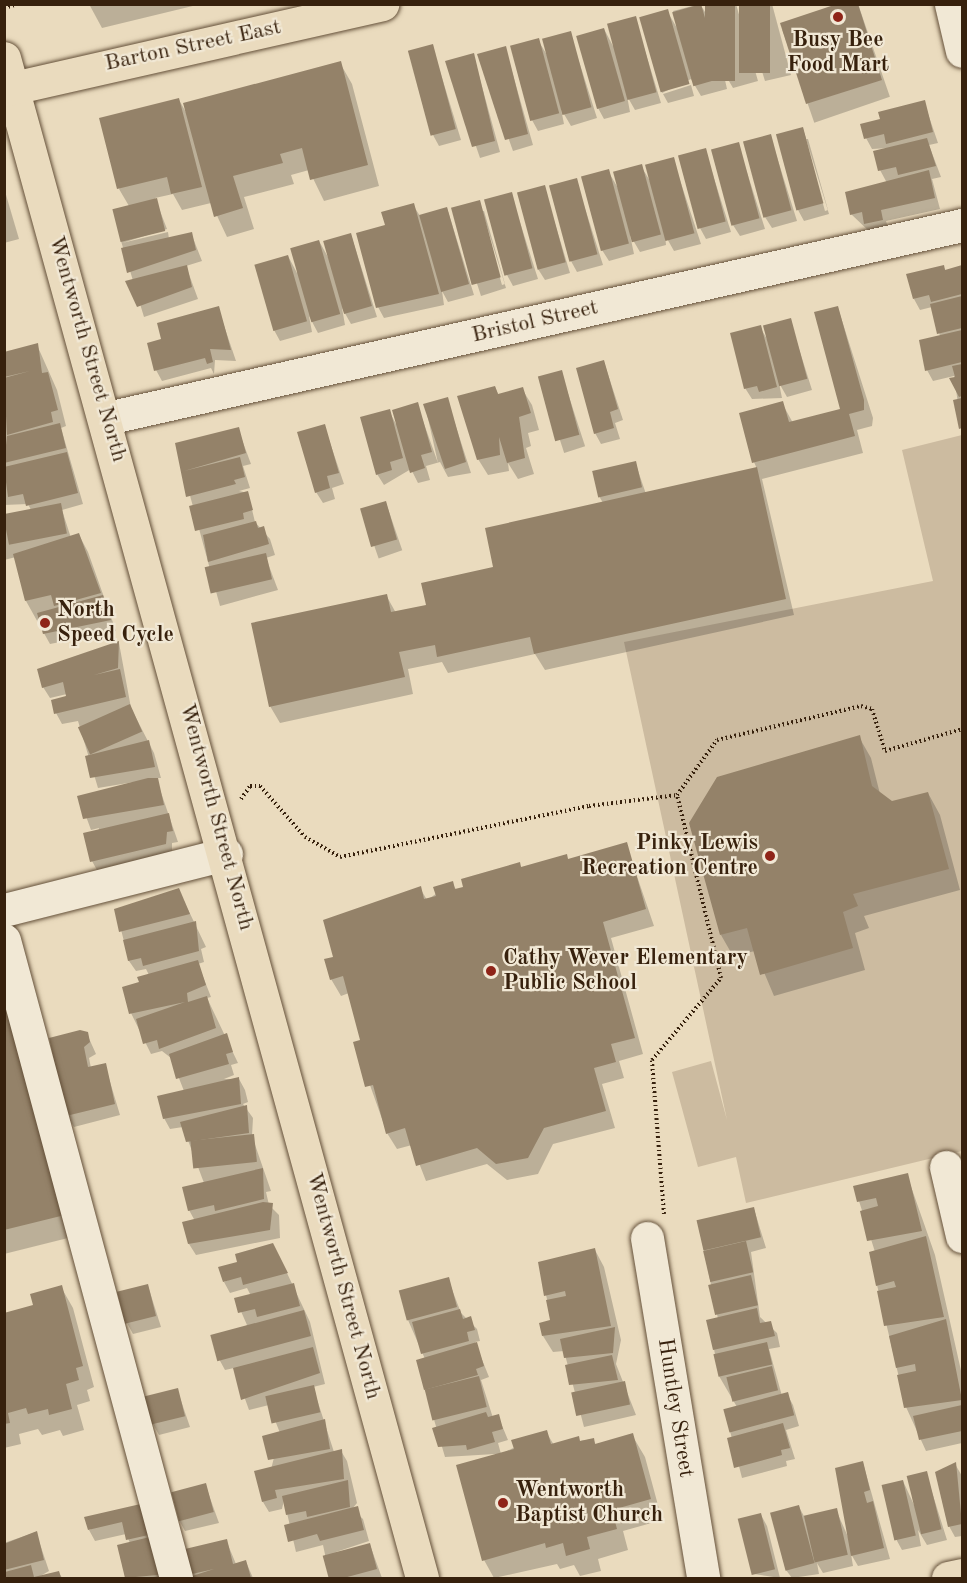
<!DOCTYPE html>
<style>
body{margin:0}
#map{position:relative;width:967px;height:1583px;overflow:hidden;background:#eadbbe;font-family:"Old Standard TT",serif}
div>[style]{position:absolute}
.green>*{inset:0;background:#ccbba0}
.shadow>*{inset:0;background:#0003;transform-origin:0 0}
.building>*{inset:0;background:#948269;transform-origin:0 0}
.path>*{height:4px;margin-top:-2px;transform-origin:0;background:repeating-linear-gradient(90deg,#37210d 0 1.5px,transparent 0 4.5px)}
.roads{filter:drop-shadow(0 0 2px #645039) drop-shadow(0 0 2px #645039)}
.minor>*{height:33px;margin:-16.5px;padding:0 16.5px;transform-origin:16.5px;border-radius:16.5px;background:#f1e8d5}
.major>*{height:33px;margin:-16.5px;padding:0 16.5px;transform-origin:16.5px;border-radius:16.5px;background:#eadbbe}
.dots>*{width:16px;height:16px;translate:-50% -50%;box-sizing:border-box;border:3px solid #f1e8d5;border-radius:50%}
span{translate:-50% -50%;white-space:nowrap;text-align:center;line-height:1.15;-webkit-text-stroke:4.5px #f1e8d5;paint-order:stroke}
.poi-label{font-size:22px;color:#37210d;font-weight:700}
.left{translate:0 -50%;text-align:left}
.right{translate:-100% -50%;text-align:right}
.street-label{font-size:22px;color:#37210d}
.frame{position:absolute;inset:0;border:6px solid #37210d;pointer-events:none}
</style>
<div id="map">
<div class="green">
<i style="clip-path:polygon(962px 435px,962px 1151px,746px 1203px,736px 1157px,698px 1167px,672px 1072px,711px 1061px,727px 1120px,624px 642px,933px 581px,902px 450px)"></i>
</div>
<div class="shadow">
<i style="clip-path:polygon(89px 4px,201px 4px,102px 28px)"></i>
<i style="clip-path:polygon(700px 4px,710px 20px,706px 4px,736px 4px,758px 81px,733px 88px,723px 71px,727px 89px,701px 96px,691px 79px,662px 93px,641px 18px,667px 11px,677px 28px,673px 11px)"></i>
<i style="clip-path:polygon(741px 4px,772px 4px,791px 75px,765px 81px)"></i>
<i style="left:858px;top:4px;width:98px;height:80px;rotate:71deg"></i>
<i style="clip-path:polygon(635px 18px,661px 103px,635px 110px,627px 96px,630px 112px,604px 119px,598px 108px,604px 29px,613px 46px)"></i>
<i style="clip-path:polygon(570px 33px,597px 118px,571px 126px,561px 109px,564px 124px,538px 131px,532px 120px,538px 40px,547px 55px)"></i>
<i style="clip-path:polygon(432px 45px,461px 140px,439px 146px,433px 135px)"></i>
<i style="clip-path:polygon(505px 47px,533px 145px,513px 151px,479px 55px)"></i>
<i style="clip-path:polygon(473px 54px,500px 152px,480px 158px,447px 62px)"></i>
<i style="clip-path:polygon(340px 63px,352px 84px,379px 186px,324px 201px,309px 170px,291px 175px,294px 184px,244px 197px,254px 229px,227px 237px,211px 203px,182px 210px,173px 194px,155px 198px,167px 229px,122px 243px,168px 232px,169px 239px,191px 233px,202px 261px,186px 266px,198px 299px,144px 317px,121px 241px,129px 206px,119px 189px,179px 100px,187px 114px)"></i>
<i style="clip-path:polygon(691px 85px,694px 96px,668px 103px,663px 94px)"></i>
<i style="clip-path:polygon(924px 102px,938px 143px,929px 145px,941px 177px,932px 179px,940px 209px,886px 221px,889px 231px,872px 234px,851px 214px,887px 183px,880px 170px,890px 148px,872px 149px,866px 138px,882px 120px)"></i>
<i style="clip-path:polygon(evenodd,803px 129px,829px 214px,804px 221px,798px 210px,803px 129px,805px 139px,808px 139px,828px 210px,825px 211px,805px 139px)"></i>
<i style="clip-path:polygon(770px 135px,797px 221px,772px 228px,765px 217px)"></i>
<i style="clip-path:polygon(738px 144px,765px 229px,740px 236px,733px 225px)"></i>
<i style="clip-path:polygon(705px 150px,731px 232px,706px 239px,700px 228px)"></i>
<i style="clip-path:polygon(673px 159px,701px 244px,674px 251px,665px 235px,666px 245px,640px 252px,630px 235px,634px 254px,609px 261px,602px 250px,608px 171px,618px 188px,641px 166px,650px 181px)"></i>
<i style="clip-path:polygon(576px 180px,603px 265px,577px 272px,571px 261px)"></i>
<i style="clip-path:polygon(544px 187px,570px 273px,545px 280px,538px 269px)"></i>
<i style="clip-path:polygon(4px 188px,19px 239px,4px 243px)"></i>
<i style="clip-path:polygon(511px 194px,538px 279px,513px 286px,507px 275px)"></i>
<i style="clip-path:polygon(evenodd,479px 201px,506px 288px,481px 296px,453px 209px,479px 201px,481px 211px,484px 211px,505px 284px,502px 285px,481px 211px)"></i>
<i style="clip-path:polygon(413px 205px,420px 216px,447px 208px,474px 295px,448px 302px,442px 291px,444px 305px,384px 318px,378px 307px,387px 226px)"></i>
<i style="clip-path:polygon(351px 235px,377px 317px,351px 324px,342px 308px,345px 325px,318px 333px,309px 316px,312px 332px,280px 341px,274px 330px,288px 256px,297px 273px,319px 241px,328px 257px)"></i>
<i style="clip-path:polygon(943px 266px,946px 271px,962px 266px,962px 431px,954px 376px,933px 381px,927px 370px,940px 336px,932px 307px,920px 310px,914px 299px)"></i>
<i style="clip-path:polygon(218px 308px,236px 361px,215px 360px,214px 374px,211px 368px,162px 381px,156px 370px,163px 340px)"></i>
<i style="clip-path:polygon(838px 308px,873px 418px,872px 426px,857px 430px,863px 453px,762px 479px,794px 615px,545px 670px,535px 654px,448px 673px,442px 662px,408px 669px,413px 694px,280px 723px,270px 706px,386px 595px,396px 613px,428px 606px,603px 503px,599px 496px,635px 462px,646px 494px,757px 469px,754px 462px,782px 403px,793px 423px,842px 410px)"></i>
<i style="clip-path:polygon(790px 320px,812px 390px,787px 397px,779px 383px,782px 398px,752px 399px,745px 388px,760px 327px,767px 339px)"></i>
<i style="clip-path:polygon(37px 345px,57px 390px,66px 426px,61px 428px,83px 504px,62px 510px,71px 538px,79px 535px,88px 552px,116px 631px,50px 644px,26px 601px,16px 557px,4px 560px,4px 519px,32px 512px,28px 504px,4px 505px,4px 353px)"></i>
<i style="clip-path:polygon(604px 362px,623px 420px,615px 423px,620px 439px,601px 444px,595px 433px)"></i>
<i style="left:561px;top:372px;width:78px;height:22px;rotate:72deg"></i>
<i style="clip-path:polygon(495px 387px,499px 396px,522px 389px,532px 405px,539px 430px,528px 433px,531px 446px,526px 448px,534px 474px,518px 479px,508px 463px,509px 471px,488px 475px,478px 459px)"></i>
<i style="clip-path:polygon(447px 399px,471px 473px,448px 477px,440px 462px,426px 466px,430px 480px,418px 483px,411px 469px,384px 485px,377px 474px,389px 411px,396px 424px,417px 404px,438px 463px,425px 405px)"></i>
<i style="clip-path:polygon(324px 425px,344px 484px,332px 488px,335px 499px,323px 503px,316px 492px)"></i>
<i style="clip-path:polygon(238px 429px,251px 464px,243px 466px,250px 488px,239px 491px,248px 493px,255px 522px,270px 539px,275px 555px,266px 558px,278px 590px,220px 606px,176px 444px)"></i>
<i style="left:386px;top:503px;width:50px;height:25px;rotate:71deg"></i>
<i style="clip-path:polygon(119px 643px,131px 708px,154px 753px,161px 778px,156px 778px,178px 842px,172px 843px,172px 854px,98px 872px,92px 861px,99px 828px,91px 830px,79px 797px,134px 782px,98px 788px,78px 721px,62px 724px,56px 713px,67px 694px,50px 698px,43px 687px)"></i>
<i style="clip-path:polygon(859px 737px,871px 758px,880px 794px,892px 803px,928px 793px,940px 815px,960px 890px,864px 916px,869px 928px,855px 933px,865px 970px,774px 996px,755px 951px,733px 956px,721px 935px)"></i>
<i style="clip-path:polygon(626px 844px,654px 926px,611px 938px,643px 1054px,619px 1061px,624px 1078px,602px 1084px,615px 1128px,553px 1144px,538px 1174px,507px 1180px,487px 1164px,426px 1181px,412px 1145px,397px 1149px,387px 1133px,355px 1043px,362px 1041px,349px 993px,341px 996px,331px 979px,335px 958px,420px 888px,427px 900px,452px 883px,457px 891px,519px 864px,522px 868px,566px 856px,569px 861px)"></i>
<i style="clip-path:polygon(184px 901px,206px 947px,201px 949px,204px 962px,198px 964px,211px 997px,207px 998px,238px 1063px,231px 1065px,234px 1075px,224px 1079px,239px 1079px,245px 1090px,248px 1102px,243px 1104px,253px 1118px,252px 1136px,271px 1191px,266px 1192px,269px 1205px,279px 1215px,280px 1238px,196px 1255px,189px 1244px,195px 1221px,189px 1210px,204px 1183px,183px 1127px,170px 1129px,164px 1118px,184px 1091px,171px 1058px,162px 1051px,151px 1054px,131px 1013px,149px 975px,146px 969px,136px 971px,129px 961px,116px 910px)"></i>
<i style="clip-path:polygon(4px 972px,80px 1235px,4px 1254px)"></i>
<i style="clip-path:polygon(87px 1034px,96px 1054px,89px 1058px,91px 1068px,105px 1065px,120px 1115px,74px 1127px,67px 1116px)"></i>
<i style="clip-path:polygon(907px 1175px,935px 1255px,962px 1375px,962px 1443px,926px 1451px,906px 1407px,877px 1285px,875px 1252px,859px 1201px)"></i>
<i style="clip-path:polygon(754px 1209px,766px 1248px,751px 1252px,760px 1317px,777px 1333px,780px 1347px,769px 1349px,782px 1396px,787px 1394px,793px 1405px,799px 1426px,786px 1430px,795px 1459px,786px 1461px,787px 1466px,742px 1478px,730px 1431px,737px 1407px,719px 1376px,714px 1349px,718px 1319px,698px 1221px)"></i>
<i style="clip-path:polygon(595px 1250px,604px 1267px,621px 1340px,616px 1364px,636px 1415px,584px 1427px,564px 1351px,553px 1352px,543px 1336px,552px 1321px,546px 1295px)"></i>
<i style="clip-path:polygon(279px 1256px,310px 1322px,325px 1384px,313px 1387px,334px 1452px,341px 1451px,347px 1461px,357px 1503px,352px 1509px,363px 1519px,369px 1541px,333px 1553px,370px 1545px,382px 1578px,330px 1578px,323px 1545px,296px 1552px,284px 1500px,282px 1509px,269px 1512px,263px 1502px,280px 1433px,269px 1405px,249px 1410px,234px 1368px,225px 1370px,219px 1359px,247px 1325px,236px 1300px,251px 1296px,247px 1288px,230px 1293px,224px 1282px)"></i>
<i style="clip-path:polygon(448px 1279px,461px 1313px,477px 1329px,480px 1341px,475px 1342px,489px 1377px,481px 1380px,493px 1418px,498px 1416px,508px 1440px,498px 1443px,501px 1454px,546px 1432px,554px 1445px,593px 1439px,596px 1445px,632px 1435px,645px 1457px,662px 1520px,623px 1531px,628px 1550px,598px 1559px,601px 1571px,580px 1576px,574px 1565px,560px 1569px,557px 1564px,494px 1578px,484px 1560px,495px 1454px,445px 1457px,425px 1389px,425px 1359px,408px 1320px)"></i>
<i style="clip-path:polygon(148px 1286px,161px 1327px,133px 1334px,127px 1323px)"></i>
<i style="clip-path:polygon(61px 1287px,73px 1308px,94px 1387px,87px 1390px,90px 1401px,77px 1405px,84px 1430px,63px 1436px,60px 1430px,42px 1435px,38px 1429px,19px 1434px,21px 1444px,4px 1448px,4px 1314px,35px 1306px)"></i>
<i style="clip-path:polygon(177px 1389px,190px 1427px,159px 1435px,153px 1424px)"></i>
<i style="clip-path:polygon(863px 1463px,890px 1559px,858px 1566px,851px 1554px,853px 1566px,823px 1573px,817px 1563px,819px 1574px,792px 1578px,786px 1570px,799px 1507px,805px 1518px,836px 1510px,849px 1539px)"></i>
<i style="clip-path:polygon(955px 1464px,962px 1476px,962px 1536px,955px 1537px,949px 1526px)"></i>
<i style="clip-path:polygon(926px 1473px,947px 1540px,927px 1545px,918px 1530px,921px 1546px,902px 1550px,896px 1539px,903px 1481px,915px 1507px)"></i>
<i style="clip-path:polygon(205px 1484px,219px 1523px,185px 1531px,179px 1520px)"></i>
<i style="clip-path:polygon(144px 1505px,172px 1578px,126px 1578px,118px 1546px,130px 1543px,126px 1534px,95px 1541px,89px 1530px)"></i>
<i style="clip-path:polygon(761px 1515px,767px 1526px,780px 1578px,754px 1574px)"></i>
<i style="clip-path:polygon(36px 1532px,49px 1571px,37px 1578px,59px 1572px,62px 1578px,4px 1578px,4px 1543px)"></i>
<i style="clip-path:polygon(226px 1540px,236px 1564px,246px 1562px,253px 1578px,192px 1578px,187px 1550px)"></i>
</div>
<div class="building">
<i style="left:701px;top:4px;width:77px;height:30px;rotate:74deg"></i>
<i style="left:705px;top:4px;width:30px;height:77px"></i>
<i style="left:739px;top:4px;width:31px;height:69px"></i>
<i style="clip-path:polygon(837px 4px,858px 4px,882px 80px,806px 104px,780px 23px)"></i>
<i style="left:668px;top:9px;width:78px;height:30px;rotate:74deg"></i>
<i style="left:636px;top:16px;width:79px;height:30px;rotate:75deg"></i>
<i style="left:604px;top:28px;width:76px;height:29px;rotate:74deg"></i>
<i style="left:571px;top:31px;width:79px;height:30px;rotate:75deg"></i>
<i style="left:539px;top:38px;width:78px;height:30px;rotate:75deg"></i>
<i style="left:433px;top:44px;width:88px;height:26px;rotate:75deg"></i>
<i style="clip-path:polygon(506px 46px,528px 134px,505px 140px,477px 54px)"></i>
<i style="clip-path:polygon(474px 53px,495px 141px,472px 147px,445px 61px)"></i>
<i style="clip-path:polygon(341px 61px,368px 165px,310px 180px,302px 148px,280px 154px,283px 163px,233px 176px,243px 208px,214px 217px,183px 103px)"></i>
<i style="clip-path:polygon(179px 98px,202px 187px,171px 194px,167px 177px,117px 189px,99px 118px)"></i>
<i style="clip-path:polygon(925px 100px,933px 132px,886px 144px,884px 134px,864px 139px,860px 124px,880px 119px,878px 112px)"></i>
<i style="left:803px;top:127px;width:79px;height:28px;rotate:75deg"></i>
<i style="left:771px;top:134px;width:79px;height:29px;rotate:75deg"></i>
<i style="clip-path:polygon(927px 138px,936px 166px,898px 175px,896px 167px,878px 171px,873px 151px)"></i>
<i style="left:739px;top:142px;width:79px;height:29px;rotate:75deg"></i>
<i style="left:706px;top:148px;width:76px;height:29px;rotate:75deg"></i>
<i style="left:674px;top:157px;width:79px;height:30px;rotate:75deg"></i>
<i style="left:642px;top:164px;width:73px;height:30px;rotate:75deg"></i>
<i style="left:609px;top:169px;width:77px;height:29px;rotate:75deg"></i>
<i style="clip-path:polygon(929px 170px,935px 198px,881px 210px,883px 220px,864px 224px,862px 212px,850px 215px,845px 192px)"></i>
<i style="left:577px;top:178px;width:79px;height:29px;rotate:75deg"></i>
<i style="left:545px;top:185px;width:80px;height:29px;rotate:75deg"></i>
<i style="left:512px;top:192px;width:79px;height:29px;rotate:75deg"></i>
<i style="left:157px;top:198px;width:34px;height:46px;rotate:76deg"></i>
<i style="left:480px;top:200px;width:80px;height:30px;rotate:75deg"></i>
<i style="clip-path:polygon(414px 203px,439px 294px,376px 308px,356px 233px,385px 225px,381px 212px)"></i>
<i style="left:447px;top:207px;width:80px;height:29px;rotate:74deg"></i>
<i style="clip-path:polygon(192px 232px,196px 250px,127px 273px,121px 248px)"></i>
<i style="left:351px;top:233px;width:76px;height:29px;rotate:74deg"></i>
<i style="left:319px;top:240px;width:77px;height:30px;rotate:74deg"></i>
<i style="left:288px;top:255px;width:69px;height:35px;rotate:74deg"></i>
<i style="clip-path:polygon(187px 265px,192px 287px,137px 307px,125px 281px)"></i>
<i style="clip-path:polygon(944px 265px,945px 270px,962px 265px,962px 294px,931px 302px,929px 295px,913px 299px,906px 274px)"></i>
<i style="clip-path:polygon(962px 296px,962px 328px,937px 334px,930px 304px)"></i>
<i style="clip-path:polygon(219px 306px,231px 350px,210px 349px,213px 362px,207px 364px,205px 358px,154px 371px,147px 343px,161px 339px,157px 323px)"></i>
<i style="clip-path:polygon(838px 306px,864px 400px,864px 410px,849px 414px,855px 436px,752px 463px,739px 413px,783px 401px,789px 422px,840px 409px,814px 312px)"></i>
<i style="left:791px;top:318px;width:63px;height:29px;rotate:75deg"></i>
<i style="clip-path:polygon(761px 325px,777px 387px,759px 392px,757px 386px,744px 389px,730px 333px)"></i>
<i style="clip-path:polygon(962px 330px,962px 362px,925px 371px,919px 340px)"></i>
<i style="clip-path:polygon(38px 343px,42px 373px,48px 372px,58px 410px,51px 412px,53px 422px,7px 435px,4px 378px,30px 371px,4px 377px,4px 352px)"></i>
<i style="clip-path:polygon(604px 360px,618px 409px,610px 412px,614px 428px,594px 434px,576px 368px)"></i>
<i style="clip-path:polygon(962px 364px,962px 396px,959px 397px,949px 378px,955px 377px,952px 366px)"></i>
<i style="left:562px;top:370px;width:67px;height:25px;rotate:75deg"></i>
<i style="clip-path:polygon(495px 386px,498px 394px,523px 387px,531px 413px,519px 417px,525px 458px,507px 463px,499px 437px,500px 455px,477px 460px,457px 396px)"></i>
<i style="clip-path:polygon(448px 397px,466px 462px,445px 469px,423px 404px)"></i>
<i style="clip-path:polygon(962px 398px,962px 428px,959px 429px,953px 400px)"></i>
<i style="clip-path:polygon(418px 402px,432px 452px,421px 455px,425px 468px,410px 473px,392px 410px)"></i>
<i style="clip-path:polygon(390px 409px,403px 458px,390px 462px,392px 470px,376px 475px,360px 417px)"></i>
<i style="clip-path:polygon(60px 423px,66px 448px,4px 463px,7px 436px)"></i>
<i style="clip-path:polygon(325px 424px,339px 473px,327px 476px,330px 488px,315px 493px,297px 432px)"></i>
<i style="clip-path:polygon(239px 427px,246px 453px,184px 471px,240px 457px,245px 477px,234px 480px,236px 484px,186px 497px,175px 443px)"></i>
<i style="clip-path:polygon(67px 452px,78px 493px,26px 506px,23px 494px,8px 497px,4px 467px)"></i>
<i style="left:636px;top:461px;width:27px;height:45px;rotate:77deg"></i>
<i style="clip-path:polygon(757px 467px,786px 599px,534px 654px,530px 637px,437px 657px,435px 645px,399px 652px,405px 677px,269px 707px,251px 623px,387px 594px,391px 612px,426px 605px,421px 583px,493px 567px,485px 528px)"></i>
<i style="clip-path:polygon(248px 491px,253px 510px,243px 513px,244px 519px,195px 531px,189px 506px)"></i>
<i style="left:386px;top:501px;width:40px;height:27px;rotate:74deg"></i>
<i style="left:61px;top:503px;width:31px;height:59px;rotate:79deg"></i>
<i style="clip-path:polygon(256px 521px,258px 528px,264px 526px,269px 544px,208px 562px,203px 535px)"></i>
<i style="clip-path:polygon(79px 533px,101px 593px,54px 606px,51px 595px,25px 601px,13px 554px)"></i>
<i style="left:266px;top:553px;width:27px;height:63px;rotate:77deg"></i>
<i style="clip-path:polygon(103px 595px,111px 620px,43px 634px,37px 613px)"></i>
<i style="clip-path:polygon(119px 641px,118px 668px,94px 675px,120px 669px,126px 697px,54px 714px,51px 700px,66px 696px,63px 682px,42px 688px,37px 669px)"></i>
<i style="left:130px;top:704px;width:30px;height:57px;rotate:66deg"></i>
<i style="clip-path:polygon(860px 735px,872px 786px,892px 801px,928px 792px,949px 869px,853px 894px,858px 906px,843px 912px,853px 948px,760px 975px,747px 928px,720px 935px,689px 823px,717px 777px)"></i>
<i style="clip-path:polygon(149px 740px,155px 767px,90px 778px,85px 756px)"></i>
<i style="clip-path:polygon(148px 778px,158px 778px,164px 805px,83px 819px,77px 796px)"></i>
<i style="clip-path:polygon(169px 813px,173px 831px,167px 832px,166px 844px,90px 862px,83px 833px)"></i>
<i style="clip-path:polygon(627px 842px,646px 909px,603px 922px,635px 1038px,611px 1044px,616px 1062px,594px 1068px,606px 1111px,544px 1128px,528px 1158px,496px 1164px,477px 1148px,416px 1166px,405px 1128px,386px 1134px,373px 1085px,365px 1087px,353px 1042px,360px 1040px,343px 976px,330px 980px,324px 959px,333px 957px,323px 920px,421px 886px,424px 899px,436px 896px,433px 887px,453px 881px,455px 889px,463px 887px,461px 879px,520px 862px,521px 867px,567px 854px,568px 859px)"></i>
<i style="clip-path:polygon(179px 888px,190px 914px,119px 932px,114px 909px)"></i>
<i style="clip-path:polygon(196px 921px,199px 951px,143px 966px,141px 958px,128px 961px,123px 940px)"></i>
<i style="clip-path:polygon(198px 960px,206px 985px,187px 993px,188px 1002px,207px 996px,216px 1028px,159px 1049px,157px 1040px,143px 1044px,136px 1019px,185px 1002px,129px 1014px,122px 987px,139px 982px,137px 977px)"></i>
<i style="clip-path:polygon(4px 980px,69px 1214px,4px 1230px)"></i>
<i style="clip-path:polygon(80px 1030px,88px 1032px,90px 1042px,84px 1047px,88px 1067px,106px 1063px,115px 1104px,66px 1116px,49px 1038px)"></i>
<i style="clip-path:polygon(227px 1033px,233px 1052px,226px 1054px,229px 1064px,176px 1079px,169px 1054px)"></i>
<i style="clip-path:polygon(239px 1077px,241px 1104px,163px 1119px,157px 1096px)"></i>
<i style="clip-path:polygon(247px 1105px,249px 1133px,186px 1142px,180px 1122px)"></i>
<i style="left:254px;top:1134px;width:28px;height:64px;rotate:84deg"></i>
<i style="clip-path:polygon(263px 1168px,264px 1199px,215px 1211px,214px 1205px,188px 1211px,182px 1187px)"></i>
<i style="clip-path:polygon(908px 1173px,922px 1231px,867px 1241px,860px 1211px,878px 1206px,876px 1198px,857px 1202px,853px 1186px)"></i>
<i style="clip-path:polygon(263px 1202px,273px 1203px,270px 1230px,188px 1244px,182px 1222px)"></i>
<i style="left:754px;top:1207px;width:31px;height:59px;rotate:77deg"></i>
<i style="clip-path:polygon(926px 1236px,944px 1317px,884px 1326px,877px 1291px,896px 1287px,894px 1281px,876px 1286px,869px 1252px)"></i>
<i style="left:746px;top:1241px;width:32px;height:44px;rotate:77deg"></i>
<i style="clip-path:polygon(273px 1243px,288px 1273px,243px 1285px,241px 1277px,223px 1282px,218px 1267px,237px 1262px,235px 1254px)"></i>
<i style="clip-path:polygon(595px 1248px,611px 1326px,542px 1336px,539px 1323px,550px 1320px,546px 1300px,566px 1296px,565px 1291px,544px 1296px,538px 1262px)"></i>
<i style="left:751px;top:1275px;width:31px;height:44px;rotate:77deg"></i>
<i style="left:449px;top:1277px;width:31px;height:52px;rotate:75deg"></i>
<i style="clip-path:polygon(294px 1283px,300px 1306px,257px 1317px,255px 1309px,238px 1313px,234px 1298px)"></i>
<i style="left:148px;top:1284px;width:33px;height:32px;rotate:76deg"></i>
<i style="clip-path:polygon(62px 1285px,83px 1366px,76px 1368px,79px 1380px,66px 1384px,72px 1409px,49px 1415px,48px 1409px,28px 1414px,26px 1408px,8px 1413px,10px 1423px,4px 1424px,4px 1313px,33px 1305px,30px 1294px)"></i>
<i style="clip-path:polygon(757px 1308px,760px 1323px,771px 1321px,775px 1336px,713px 1350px,706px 1320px)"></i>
<i style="clip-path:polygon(460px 1309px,463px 1319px,471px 1316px,475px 1330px,467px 1332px,469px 1341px,421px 1354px,412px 1322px)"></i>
<i style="left:304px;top:1310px;width:27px;height:97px;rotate:75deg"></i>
<i style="clip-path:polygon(946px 1319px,962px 1400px,904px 1408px,897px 1375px,916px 1371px,915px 1364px,896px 1368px,889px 1336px)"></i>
<i style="clip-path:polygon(615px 1327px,613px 1353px,564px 1358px,560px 1339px)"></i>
<i style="clip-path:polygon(477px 1342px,484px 1366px,476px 1369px,478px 1375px,424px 1390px,416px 1360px)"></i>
<i style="left:767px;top:1342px;width:23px;height:55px;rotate:77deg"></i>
<i style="clip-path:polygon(313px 1347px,320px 1373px,241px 1400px,233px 1368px)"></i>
<i style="clip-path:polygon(612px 1355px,618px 1380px,569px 1385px,565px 1365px)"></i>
<i style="left:772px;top:1366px;width:25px;height:47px;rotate:76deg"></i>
<i style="left:479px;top:1376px;width:32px;height:56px;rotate:76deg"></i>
<i style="left:625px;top:1381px;width:24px;height:55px;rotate:78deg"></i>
<i style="left:314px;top:1385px;width:28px;height:50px;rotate:77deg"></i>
<i style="left:178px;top:1388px;width:29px;height:35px;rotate:76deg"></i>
<i style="left:788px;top:1392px;width:24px;height:67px;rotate:75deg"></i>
<i style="clip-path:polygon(962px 1405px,962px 1431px,919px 1440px,913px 1416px)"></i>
<i style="clip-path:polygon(486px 1412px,488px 1417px,499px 1414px,503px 1429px,492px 1432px,495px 1442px,467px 1450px,466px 1445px,438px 1447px,432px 1428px)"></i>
<i style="clip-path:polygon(325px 1419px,330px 1449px,268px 1460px,262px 1436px)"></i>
<i style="clip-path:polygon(783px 1423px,790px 1448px,781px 1450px,782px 1455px,734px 1468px,727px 1438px)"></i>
<i style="clip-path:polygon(547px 1430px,551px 1444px,579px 1436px,580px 1441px,594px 1438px,595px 1444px,633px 1433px,651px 1499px,612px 1510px,617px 1529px,587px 1537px,590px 1549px,566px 1556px,563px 1543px,546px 1548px,545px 1543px,482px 1561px,456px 1465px,514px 1449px,511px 1440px)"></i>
<i style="clip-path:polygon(342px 1449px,344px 1479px,275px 1490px,277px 1498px,262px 1502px,254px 1471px)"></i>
<i style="clip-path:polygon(863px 1461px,870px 1490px,864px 1492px,867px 1503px,873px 1501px,884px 1548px,851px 1556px,835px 1468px)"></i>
<i style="clip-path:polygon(956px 1462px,962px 1524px,948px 1527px,935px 1472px)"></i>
<i style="left:927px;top:1471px;width:60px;height:21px;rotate:76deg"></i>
<i style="clip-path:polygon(348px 1480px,350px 1507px,307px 1517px,306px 1511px,286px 1515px,282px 1496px)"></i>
<i style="left:903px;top:1480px;width:57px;height:22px;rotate:77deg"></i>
<i style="left:206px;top:1483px;width:30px;height:36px;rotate:75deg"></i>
<i style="clip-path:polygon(145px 1503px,153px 1534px,126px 1540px,122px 1522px,88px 1530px,84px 1517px)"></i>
<i style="left:799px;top:1505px;width:60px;height:30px;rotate:75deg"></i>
<i style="clip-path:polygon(358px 1506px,364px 1530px,320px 1541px,317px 1534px,288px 1542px,284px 1525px)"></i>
<i style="left:837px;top:1508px;width:48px;height:34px;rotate:77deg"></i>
<i style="left:761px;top:1513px;width:58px;height:24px;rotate:76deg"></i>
<i style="clip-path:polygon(37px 1531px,44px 1560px,4px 1570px,4px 1544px)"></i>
<i style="clip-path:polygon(158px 1535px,168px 1574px,125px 1578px,117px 1545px)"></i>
<i style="clip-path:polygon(227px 1539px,233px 1564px,246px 1560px,251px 1578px,186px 1578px,214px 1569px,192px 1574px,185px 1549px)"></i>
<i style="left:370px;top:1543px;width:27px;height:49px;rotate:75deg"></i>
<i style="clip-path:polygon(31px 1565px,34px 1577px,59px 1571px,61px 1578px,5px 1578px,5px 1572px)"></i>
</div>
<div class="path">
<i style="left:4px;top:8px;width:15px;rotate:-16deg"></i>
<i style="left:241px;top:799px;width:16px;rotate:-55deg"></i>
<i style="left:250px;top:786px;width:10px"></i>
<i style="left:260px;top:786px;width:68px;rotate:48.6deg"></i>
<i style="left:305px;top:837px;width:40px;rotate:29.7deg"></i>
<i style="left:340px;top:857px;width:254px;rotate:-11.6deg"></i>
<i style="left:589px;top:806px;width:89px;rotate:-7.1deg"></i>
<i style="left:677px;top:795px;width:68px;rotate:-54deg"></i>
<i style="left:717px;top:740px;width:148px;rotate:-13.3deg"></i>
<i style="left:861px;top:706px;width:11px;rotate:15deg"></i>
<i style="left:872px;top:709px;width:44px;rotate:72.8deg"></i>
<i style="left:885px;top:751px;width:80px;rotate:-15.9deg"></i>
<i style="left:664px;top:1214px;width:154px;rotate:-94.5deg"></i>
<i style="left:652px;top:1060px;width:107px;rotate:-49.9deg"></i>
<i style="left:721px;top:978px;width:188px;rotate:-103.5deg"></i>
</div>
<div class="roads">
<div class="minor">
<i style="left:951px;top:4px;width:48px;rotate:76.8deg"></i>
<i style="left:107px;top:418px;width:877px;rotate:-12.72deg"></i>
<i style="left:4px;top:910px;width:229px;rotate:-14.2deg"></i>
<i style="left:4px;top:940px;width:661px;rotate:74.91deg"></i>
<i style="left:946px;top:1167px;width:71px;rotate:76.9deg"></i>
<i style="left:647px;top:1238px;width:345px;rotate:80.6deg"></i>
</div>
<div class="major">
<i style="left:4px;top:58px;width:1576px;rotate:74.62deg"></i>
<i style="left:4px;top:90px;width:388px;rotate:-12.8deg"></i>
<i style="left:948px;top:1578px;width:14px;rotate:-12deg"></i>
</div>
</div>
<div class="dots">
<i style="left:838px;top:17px;background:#8f2418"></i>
<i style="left:45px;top:623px;background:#8f2418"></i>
<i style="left:770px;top:856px;background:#8f2418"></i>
<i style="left:491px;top:971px;background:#8f2418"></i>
<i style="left:503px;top:1503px;background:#8f2418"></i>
</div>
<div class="poi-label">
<span style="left:838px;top:53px">Busy Bee<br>Food Mart</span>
<span class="left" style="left:57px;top:623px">North<br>Speed Cycle</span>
<span class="right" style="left:758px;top:856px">Pinky Lewis<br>Recreation Centre</span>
<span class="left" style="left:503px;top:971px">Cathy Wever Elementary<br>Public School</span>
<span class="left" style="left:515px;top:1503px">Wentworth<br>Baptist Church</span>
</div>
<div class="street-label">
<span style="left:193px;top:46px;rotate:-12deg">Barton Street East</span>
<span style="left:535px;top:322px;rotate:-13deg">Bristol Street</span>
<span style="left:87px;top:349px;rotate:74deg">Wentworth Street North</span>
<span style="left:216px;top:817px;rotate:75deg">Wentworth Street North</span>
<span style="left:343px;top:1286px;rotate:75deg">Wentworth Street North</span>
<span style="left:675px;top:1408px;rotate:81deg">Huntley Street</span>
</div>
<div class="frame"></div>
</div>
